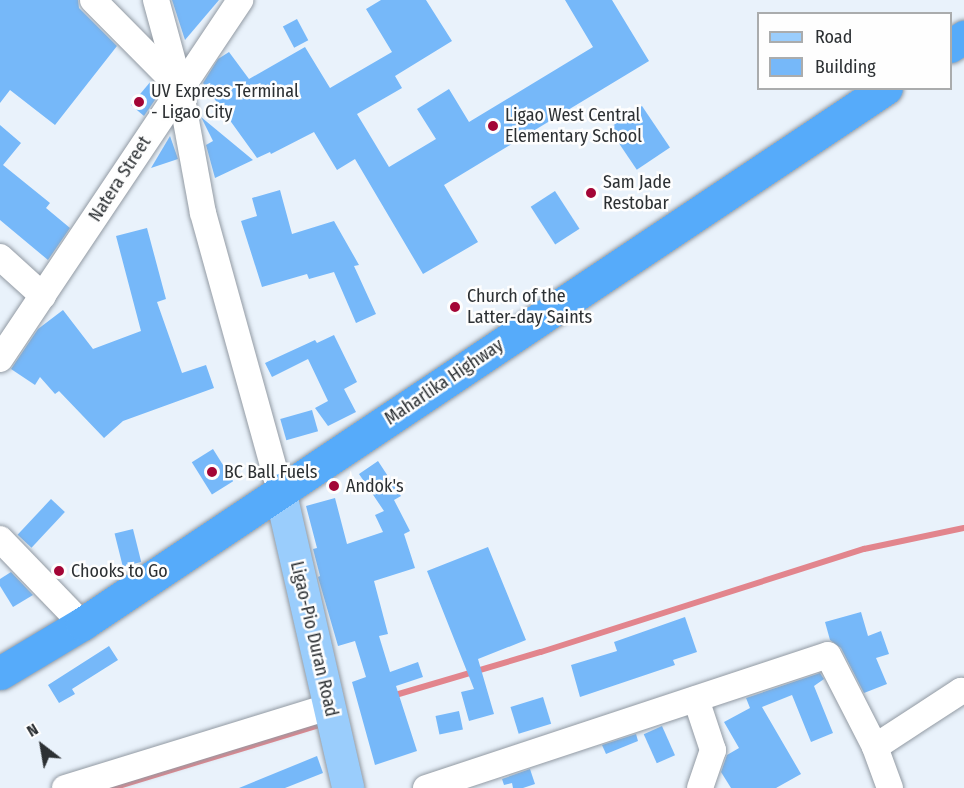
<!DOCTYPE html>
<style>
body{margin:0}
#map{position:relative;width:964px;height:788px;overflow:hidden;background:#e9f2fb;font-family:"Fira Sans Condensed",sans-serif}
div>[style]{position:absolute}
.stream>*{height:6px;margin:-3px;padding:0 3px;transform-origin:3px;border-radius:3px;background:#e2858d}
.building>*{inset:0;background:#76b8f9;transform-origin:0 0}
.roads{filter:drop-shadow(0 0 2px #929aa3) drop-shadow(0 0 2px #929aa3)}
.minor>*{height:26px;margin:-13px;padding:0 13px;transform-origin:13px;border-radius:13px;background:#fff}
.major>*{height:32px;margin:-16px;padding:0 16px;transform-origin:16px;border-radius:16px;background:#9acdfc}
.highway>*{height:33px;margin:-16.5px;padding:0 16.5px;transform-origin:16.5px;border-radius:16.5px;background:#56abfa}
.dots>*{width:16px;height:16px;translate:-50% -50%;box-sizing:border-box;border:3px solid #fefefe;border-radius:50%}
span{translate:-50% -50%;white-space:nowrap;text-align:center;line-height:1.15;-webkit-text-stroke:5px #fefefe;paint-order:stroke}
.poi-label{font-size:18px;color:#2c3033}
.left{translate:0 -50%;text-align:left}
.street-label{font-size:18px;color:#2c3033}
.legend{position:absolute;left:757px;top:12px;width:195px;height:78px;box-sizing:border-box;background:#fefefe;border:2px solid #aaacad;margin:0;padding:8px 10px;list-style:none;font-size:18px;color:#2c3033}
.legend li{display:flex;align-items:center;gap:12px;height:30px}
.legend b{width:30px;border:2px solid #aaacad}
.north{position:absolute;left:12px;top:716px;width:60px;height:60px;-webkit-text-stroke:4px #fefefe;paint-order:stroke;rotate:329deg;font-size:16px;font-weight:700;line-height:24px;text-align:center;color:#2c3033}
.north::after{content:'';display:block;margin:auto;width:21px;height:27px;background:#2c3033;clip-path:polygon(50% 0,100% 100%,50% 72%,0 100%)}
</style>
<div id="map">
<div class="stream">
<i style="left:392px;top:696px;width:155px;rotate:-16.5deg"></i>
<i style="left:541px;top:652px;width:339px;rotate:-17.7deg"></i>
<i style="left:864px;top:549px;width:102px;rotate:-11.9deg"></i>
<i style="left:112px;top:788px;width:217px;rotate:-16.9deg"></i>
</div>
<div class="building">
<i style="clip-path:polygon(0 0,78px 0,79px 8px,117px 46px,55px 125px,10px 90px,0 103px)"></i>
<i style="clip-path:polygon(172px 0,219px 0,185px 40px)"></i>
<i style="clip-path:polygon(381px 0,426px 0,452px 41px,395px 76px,402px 88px,357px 114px,389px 167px,436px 139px,417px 109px,449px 89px,469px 122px,593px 47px,565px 0,612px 0,649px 61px,444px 185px,478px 242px,423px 274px,355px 159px,337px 170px,314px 132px,271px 154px,270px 152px,257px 158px,203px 83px,218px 59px,229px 52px,249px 79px,305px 47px,330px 88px,392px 52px,366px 9px)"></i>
<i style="left:297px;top:19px;width:24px;height:16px;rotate:62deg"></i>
<i style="clip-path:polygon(151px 81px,157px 97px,144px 116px,131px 105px)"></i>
<i style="left:642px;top:106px;width:50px;height:40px;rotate:56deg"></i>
<i style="clip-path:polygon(201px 117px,253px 160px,215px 178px,206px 145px,213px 141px)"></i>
<i style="clip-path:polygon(0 125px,21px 143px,3px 165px,50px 203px,46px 208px,70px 228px,48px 260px,0 220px)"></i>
<i style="clip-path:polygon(170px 136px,178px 159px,151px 168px)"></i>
<i style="clip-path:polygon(280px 190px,292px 234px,334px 221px,359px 265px,354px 266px,376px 314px,356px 323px,334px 272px,309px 279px,307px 274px,262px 287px,241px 221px,257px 216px,252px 198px)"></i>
<i style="left:555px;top:191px;width:45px;height:29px;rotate:57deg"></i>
<i style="clip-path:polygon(147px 228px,166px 299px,157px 302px,182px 373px,206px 365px,214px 388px,123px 421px,104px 438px,59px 391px,55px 394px,40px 377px,35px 385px,11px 369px,38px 329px,63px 310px,93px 349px,141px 331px,116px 236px)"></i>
<i style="clip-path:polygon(334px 335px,357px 382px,344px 389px,356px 412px,328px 426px,315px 408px,328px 401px,308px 359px,272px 377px,265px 363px,315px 340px,317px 343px)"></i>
<i style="left:312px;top:410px;width:22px;height:33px;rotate:74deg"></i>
<i style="left:213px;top:449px;width:38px;height:25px;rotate:58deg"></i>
<i style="clip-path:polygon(378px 461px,401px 496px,394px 500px,410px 531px,404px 534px,415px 568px,374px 581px,388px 634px,379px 636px,390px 672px,418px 662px,423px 677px,396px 686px,417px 751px,375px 765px,352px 682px,366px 677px,355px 641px,338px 646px,318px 577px,320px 576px,313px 549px,317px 548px,306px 506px,335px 498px,347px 544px,383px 532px,375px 515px,384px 511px,359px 474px)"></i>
<i style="left:51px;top:499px;width:19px;height:49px;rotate:43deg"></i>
<i style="left:133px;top:529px;width:34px;height:19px;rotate:76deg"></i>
<i style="clip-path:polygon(488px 547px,526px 640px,478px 659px,494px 714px,469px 721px,461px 692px,474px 689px,427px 571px)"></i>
<i style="clip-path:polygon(11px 572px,33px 595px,13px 607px,0 586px,0 579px)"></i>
<i style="clip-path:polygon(861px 612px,868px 636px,881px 631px,889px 654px,876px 658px,887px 684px,864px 693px,841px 648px,830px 640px,825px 622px)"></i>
<i style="clip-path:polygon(685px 617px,697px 652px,673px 660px,675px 665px,580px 697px,571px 665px,617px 651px,614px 642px)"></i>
<i style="clip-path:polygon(109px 646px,118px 660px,72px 689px,75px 694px,59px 703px,48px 685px)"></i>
<i style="clip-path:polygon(820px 673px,824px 679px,814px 686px,833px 733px,811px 742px,792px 695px,762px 707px,801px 774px,776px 788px,731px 788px,721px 772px,727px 755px,739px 748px,724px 722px,750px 708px,746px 698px)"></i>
<i style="left:543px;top:697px;width:28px;height:34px;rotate:73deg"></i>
<i style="left:459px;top:711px;width:19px;height:24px;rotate:78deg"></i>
<i style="left:662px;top:726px;width:32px;height:20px;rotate:66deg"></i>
<i style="clip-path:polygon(636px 734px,638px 741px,606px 754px,602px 745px)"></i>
<i style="clip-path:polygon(317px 756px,323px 773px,285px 788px,239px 788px)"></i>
<i style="clip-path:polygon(530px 769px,535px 784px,523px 788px,513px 788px,512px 783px,504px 785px,502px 779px)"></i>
</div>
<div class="roads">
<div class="minor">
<i style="left:93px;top:0;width:122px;rotate:45.3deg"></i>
<i style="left:156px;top:0;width:91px;rotate:74.7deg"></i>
<i style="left:180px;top:88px;width:127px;rotate:79.6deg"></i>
<i style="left:203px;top:213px;width:288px;rotate:74.5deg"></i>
<i style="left:0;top:257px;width:58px;rotate:42.2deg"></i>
<i style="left:0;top:359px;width:432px;rotate:-56.2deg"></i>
<i style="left:0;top:539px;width:118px;rotate:46deg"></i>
<i style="left:696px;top:699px;width:54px;rotate:71.6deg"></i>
<i style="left:713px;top:750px;width:40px;rotate:108.9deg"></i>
<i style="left:65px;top:788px;width:276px;rotate:-17.1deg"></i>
<i style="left:426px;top:788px;width:423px;rotate:-18.3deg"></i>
<i style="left:828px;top:655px;width:103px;rotate:62.9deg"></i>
<i style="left:890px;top:788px;width:44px;rotate:-110.1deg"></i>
<i style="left:875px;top:747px;width:103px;rotate:-33.1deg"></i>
<i style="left:961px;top:691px;width:3px"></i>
</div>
<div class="major">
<i style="left:280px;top:490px;width:306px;rotate:77.1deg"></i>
</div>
<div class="highway">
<i style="left:950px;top:46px;width:17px;rotate:-33deg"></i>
<i style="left:0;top:673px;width:96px;rotate:-30.9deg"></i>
<i style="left:82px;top:624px;width:966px;rotate:-33.69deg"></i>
</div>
</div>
<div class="dots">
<i style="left:139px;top:102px;background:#a30536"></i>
<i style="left:493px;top:126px;background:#a30536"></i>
<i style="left:591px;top:193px;background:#a30536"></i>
<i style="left:455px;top:307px;background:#a30536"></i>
<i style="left:212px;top:472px;background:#a30536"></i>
<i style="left:334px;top:486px;background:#a30536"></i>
<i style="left:59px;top:571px;background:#a30536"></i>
</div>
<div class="poi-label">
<span class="left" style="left:151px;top:102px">UV Express Terminal<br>- Ligao City</span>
<span class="left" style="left:505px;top:126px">Ligao West Central<br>Elementary School</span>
<span class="left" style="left:603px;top:193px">Sam Jade<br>Restobar</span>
<span class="left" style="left:467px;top:307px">Church of the<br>Latter-day Saints</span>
<span class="left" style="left:224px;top:472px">BC Ball Fuels</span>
<span class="left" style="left:346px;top:486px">Andok's</span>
<span class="left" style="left:71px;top:571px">Chooks to Go</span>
</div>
<div class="street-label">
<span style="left:120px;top:179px;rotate:-57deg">Natera Street</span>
<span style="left:444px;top:382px;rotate:-34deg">Maharlika Highway</span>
<span style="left:314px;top:639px;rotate:77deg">Ligao-Pio Duran Road</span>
</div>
<ul class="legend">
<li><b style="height:8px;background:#9acdfc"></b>Road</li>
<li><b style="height:16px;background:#76b8f9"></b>Building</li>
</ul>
<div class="north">N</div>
</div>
